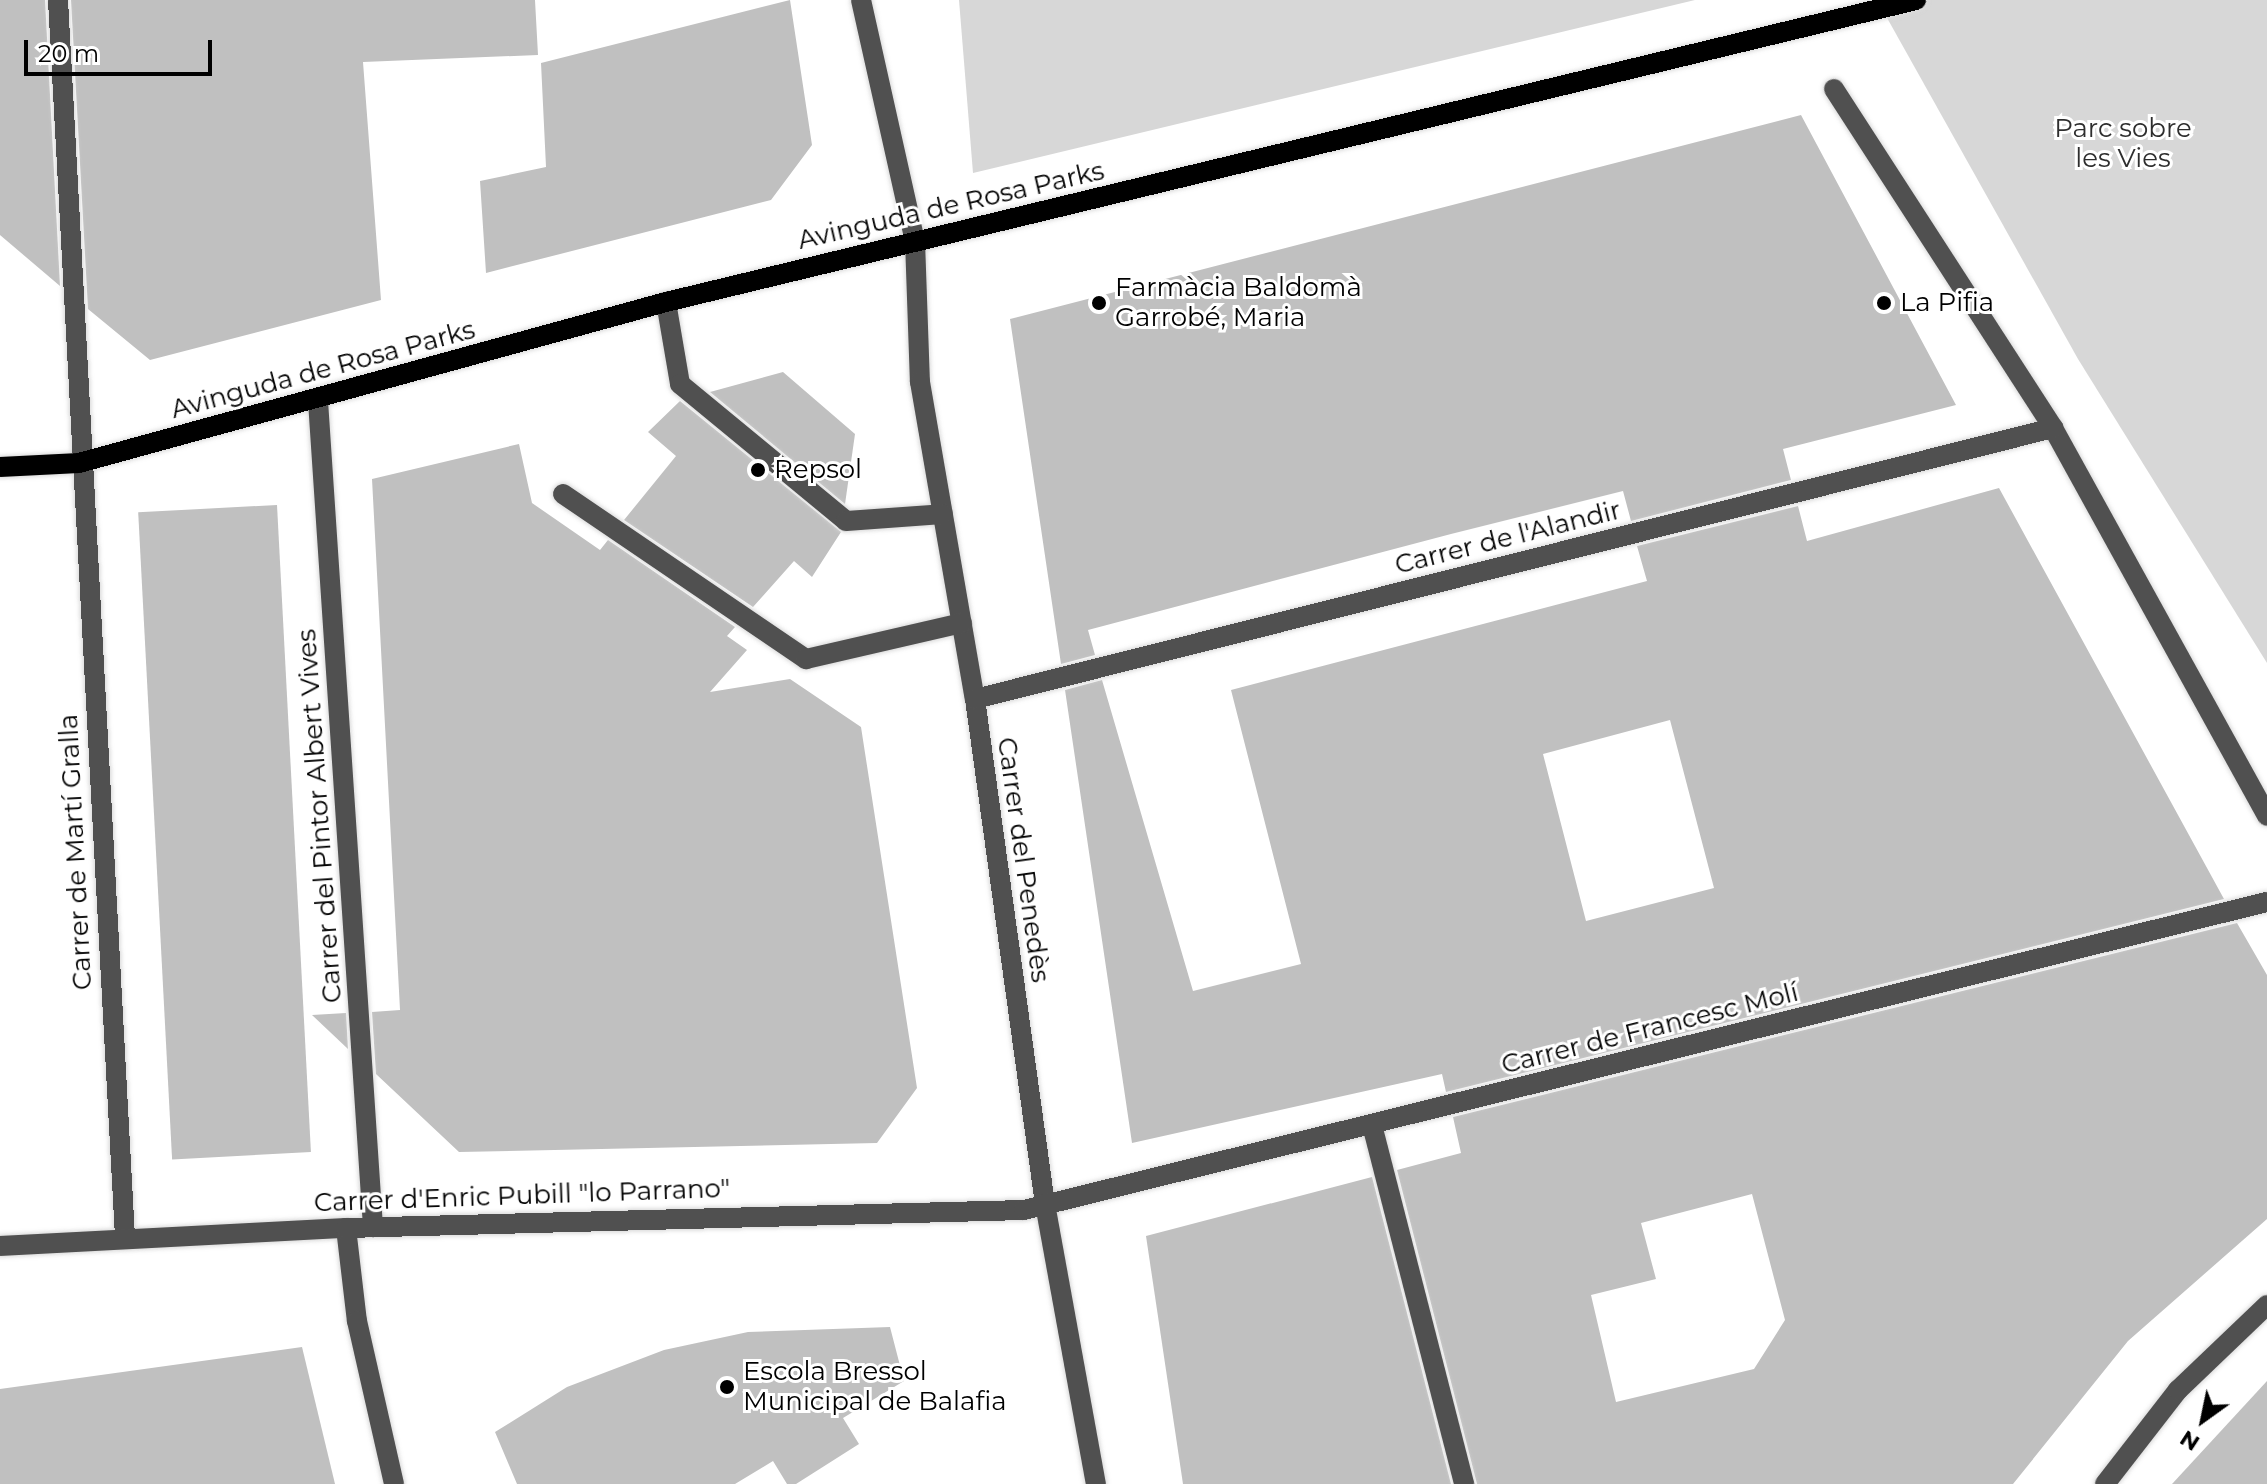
<!DOCTYPE html>
<meta charset="utf-8">
<style>
body{margin:0}
#map{position:relative;width:2267px;height:1484px;overflow:hidden;background:#fff;font-family:Montserrat,sans-serif}
div>[style]{position:absolute}
.green>*{inset:0;background:#d7d7d7}
.building>*{inset:0;background:#c0c0c0;transform-origin:0 0}
.roads{filter:drop-shadow(0 0 2px #dbdbdb) drop-shadow(0 0 2px #dbdbdb)}
.minor>*{height:20px;margin:-10px;padding:0 10px;transform-origin:10px;border-radius:10px;background:#505050}
.major>*{height:20px;margin:-10px;padding:0 10px;transform-origin:10px;border-radius:10px;background:#000}
.dots>*{width:22px;height:22px;translate:-50% -50%;box-sizing:border-box;border:4px solid #fff;border-radius:50%}
span{translate:-50% -50%;white-space:nowrap;text-align:center;line-height:1.15;-webkit-text-stroke:6px #fff;paint-order:stroke}
.park-label{font-size:26px;color:#2e2e2e}
.street-label{font-size:26px;color:#000}
.poi-label{font-size:26px;color:#000}
.left{translate:0 -50%;text-align:left}
.north{position:absolute;left:2163px;top:1380px;width:80px;height:80px;-webkit-text-stroke:6px #fff;paint-order:stroke;rotate:213deg;font-size:22px;font-weight:700;line-height:32px;text-align:center;color:#000}
.north::after{content:'';display:block;margin:auto;width:28px;height:36px;background:#000;clip-path:polygon(50% 0,100% 100%,50% 72%,0 100%)}
.scale{position:absolute;left:24px;top:40px;width:188px;height:36px;box-sizing:border-box;border:4px solid #000;border-top:0;padding-left:10px;font-size:24px;line-height:28px;white-space:nowrap;color:#000;-webkit-text-stroke:6px #fff;paint-order:stroke}
</style>
<div id="map">
<div class="green">
<i style="clip-path:polygon(959px 0,1695px 0,973px 173px)"></i>
<i style="clip-path:polygon(1877px 0,2267px 0,2267px 663px,2078px 359px)"></i>
</div>
<div class="building">
<i style="clip-path:polygon(0 0,45px 0,60px 286px,0 235px)"></i>
<i style="clip-path:polygon(71px 0,535px 0,538px 55px,363px 62px,381px 300px,150px 360px,88px 309px)"></i>
<i style="clip-path:polygon(790px 0,812px 145px,771px 200px,486px 273px,480px 181px,546px 167px,541px 63px)"></i>
<i style="clip-path:polygon(1801px 115px,1956px 405px,1783px 449px,1791px 480px,1631px 521px,1623px 491px,1451px 534px,1088px 630px,1095px 655px,1061px 664px,1010px 319px)"></i>
<i style="clip-path:polygon(783px 372px,855px 434px,845px 504px,710px 392px)"></i>
<i style="clip-path:polygon(680px 401px,841px 532px,812px 577px,794px 561px,753px 607px,624px 520px,676px 456px,648px 432px)"></i>
<i style="clip-path:polygon(519px 444px,532px 503px,600px 550px,608px 540px,735px 627px,727px 636px,747px 650px,710px 692px,790px 679px,861px 727px,917px 1088px,877px 1143px,459px 1152px,376px 1074px,372px 1012px,400px 1010px,372px 479px)"></i>
<i style="clip-path:polygon(evenodd,1999px 488px,2224px 899px,1446px 1092px,1442px 1074px,1132px 1143px,1065px 690px,1102px 680px,1193px 991px,1301px 964px,1231px 690px,1647px 581px,1637px 546px,1798px 506px,1807px 541px,1999px 488px,1670px 720px,1714px 888px,1586px 921px,1543px 754px,1670px 720px)"></i>
<i style="left:277px;top:505px;width:648px;height:139px;rotate:87deg"></i>
<i style="clip-path:polygon(evenodd,2237px 923px,2267px 975px,2267px 1219px,2128px 1341px,2013px 1484px,1477px 1484px,1397px 1170px,1461px 1153px,1453px 1117px,2237px 923px,1752px 1194px,1785px 1320px,1754px 1369px,1616px 1402px,1591px 1295px,1656px 1279px,1641px 1223px,1752px 1194px)"></i>
<i style="clip-path:polygon(346px 1013px,348px 1049px,312px 1015px)"></i>
<i style="clip-path:polygon(1372px 1177px,1451px 1484px,1183px 1484px,1146px 1236px)"></i>
<i style="clip-path:polygon(890px 1327px,904px 1381px,843px 1418px,859px 1444px,796px 1484px,787px 1484px,773px 1461px,735px 1484px,517px 1484px,495px 1432px,567px 1387px,664px 1350px,748px 1332px)"></i>
<i style="clip-path:polygon(302px 1347px,335px 1484px,0 1484px,0 1389px)"></i>
<i style="clip-path:polygon(2267px 1381px,2267px 1484px,2172px 1484px)"></i>
</div>
<div class="roads">
<div class="minor">
<i style="left:58px;top:0;width:1240px;rotate:86.9deg"></i>
<i style="left:861px;top:0;width:247px;rotate:77.4deg"></i>
<i style="left:915px;top:241px;width:141px;rotate:88deg"></i>
<i style="left:920px;top:382px;width:322px;rotate:80.2deg"></i>
<i style="left:975px;top:699px;width:510px;rotate:82.11deg"></i>
<i style="left:1045px;top:1204px;width:285px;rotate:79.7deg"></i>
<i style="left:1834px;top:89px;width:404px;rotate:57.1deg"></i>
<i style="left:2053px;top:428px;width:443px;rotate:61.1deg"></i>
<i style="left:666px;top:302px;width:83px;rotate:80.3deg"></i>
<i style="left:680px;top:384px;width:215px;rotate:39.5deg"></i>
<i style="left:846px;top:521px;width:97px;rotate:-4.1deg"></i>
<i style="left:318px;top:401px;width:828px;rotate:86.19deg"></i>
<i style="left:563px;top:494px;width:294px;rotate:34.2deg"></i>
<i style="left:806px;top:659px;width:160px;rotate:-13deg"></i>
<i style="left:975px;top:699px;width:1112px;rotate:-14.11deg"></i>
<i style="left:1372px;top:1125px;width:371px;rotate:75.6deg"></i>
<i style="left:346px;top:1228px;width:94px;rotate:83.3deg"></i>
<i style="left:357px;top:1321px;width:167px;rotate:77.2deg"></i>
<i style="left:0;top:1246px;width:346px;rotate:-3deg"></i>
<i style="left:346px;top:1228px;width:678px;rotate:-1.52deg"></i>
<i style="left:1024px;top:1210px;width:1281px;rotate:-13.92deg"></i>
<i style="left:2105px;top:1484px;width:119px;rotate:-52.2deg"></i>
<i style="left:2178px;top:1390px;width:123px;rotate:-43.7deg"></i>
</div>
<div class="major">
<i style="left:0;top:467px;width:79px;rotate:-2.9deg"></i>
<i style="left:79px;top:463px;width:609px;rotate:-15.34deg"></i>
<i style="left:666px;top:302px;width:1286px;rotate:-13.58deg"></i>
</div>
</div>
<div class="dots">
<i style="left:1099px;top:303px;background:#000"></i>
<i style="left:1884px;top:303px;background:#000"></i>
<i style="left:758px;top:470px;background:#000"></i>
<i style="left:727px;top:1387px;background:#000"></i>
</div>
<div class="park-label">
<span style="left:2123px;top:144px">Parc sobre<br>les Vies</span>
</div>
<div class="street-label">
<span style="left:951px;top:206px;rotate:-13deg">Avinguda de Rosa Parks</span>
<span style="left:323px;top:370px;rotate:-15deg">Avinguda de Rosa Parks</span>
<span style="left:1508px;top:538px;rotate:-14deg">Carrer de l'Alandir</span>
<span style="left:320px;top:816px;rotate:-94deg">Carrer del Pintor Albert Vives</span>
<span style="left:76px;top:852px;rotate:-93deg">Carrer de Martí Gralla</span>
<span style="left:1023px;top:860px;rotate:82deg">Carrer del Penedès</span>
<span style="left:1650px;top:1029px;rotate:-14deg">Carrer de Francesc Molí</span>
<span style="left:522px;top:1196px;rotate:-2deg">Carrer d'Enric Pubill "lo Parrano"</span>
</div>
<div class="poi-label">
<span class="left" style="left:1115px;top:303px">Farmàcia Baldomà<br>Garrobé, Maria</span>
<span class="left" style="left:1900px;top:303px">La Pifia</span>
<span class="left" style="left:774px;top:470px">Repsol</span>
<span class="left" style="left:743px;top:1387px">Escola Bressol<br>Municipal de Balafia</span>
</div>
<div class="north">N</div>
<div class="scale">20 m</div>
</div>
